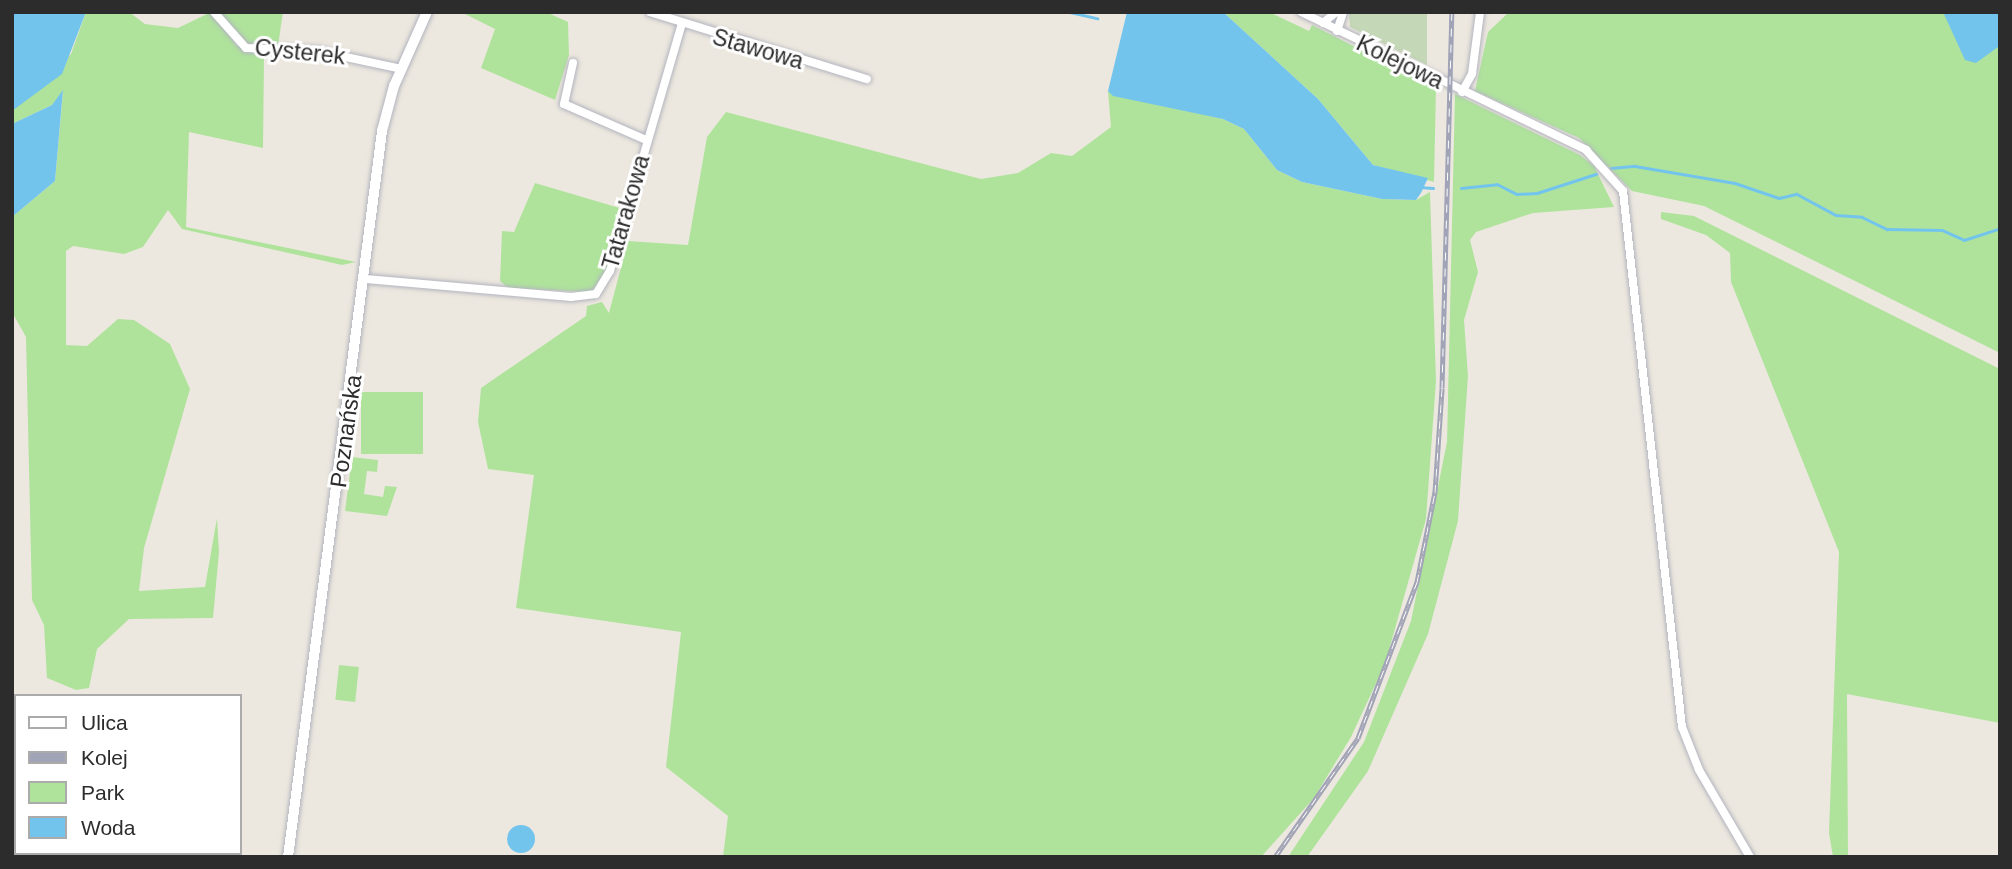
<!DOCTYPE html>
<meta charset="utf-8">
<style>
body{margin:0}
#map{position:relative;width:2012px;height:869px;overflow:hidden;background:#ede8df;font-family:Arial,sans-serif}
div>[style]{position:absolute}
.green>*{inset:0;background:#afe39c;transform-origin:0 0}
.cemetery>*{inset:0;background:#c4d7b6}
.water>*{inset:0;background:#73c4ed}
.round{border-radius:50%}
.stream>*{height:2.5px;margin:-1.25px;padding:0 1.25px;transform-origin:1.25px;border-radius:1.25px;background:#73c4ed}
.roads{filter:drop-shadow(0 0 2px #b2b4bf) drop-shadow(0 0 2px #b2b4bf)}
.minor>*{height:8px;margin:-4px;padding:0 4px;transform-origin:4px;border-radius:4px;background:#fff}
.secondary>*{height:10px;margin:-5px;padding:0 5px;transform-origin:5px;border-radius:5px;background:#fff}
.rail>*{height:5px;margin-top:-2.5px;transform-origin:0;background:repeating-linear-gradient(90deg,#fff 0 8px,#a1a3b6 0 16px);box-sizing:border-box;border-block:2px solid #a1a3b6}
span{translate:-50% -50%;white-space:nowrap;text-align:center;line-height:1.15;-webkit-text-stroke:6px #fff;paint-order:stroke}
.street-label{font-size:23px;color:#2c2c2c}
.frame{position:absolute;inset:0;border:14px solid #2c2c2c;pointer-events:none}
.legend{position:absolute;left:14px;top:694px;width:228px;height:161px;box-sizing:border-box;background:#fff;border:2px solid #ababab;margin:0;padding:9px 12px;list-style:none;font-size:21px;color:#2c2c2c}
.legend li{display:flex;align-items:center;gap:14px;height:35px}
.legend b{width:35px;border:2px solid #ababab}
</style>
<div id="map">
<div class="green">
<i style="clip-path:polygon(86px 12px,129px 12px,145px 24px,178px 28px,211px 12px,236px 45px,264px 58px,263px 148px,189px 132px,186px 227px,356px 262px,342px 265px,182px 229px,168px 210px,143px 247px,124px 254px,73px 246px,66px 251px,66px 345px,87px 346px,118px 319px,134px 320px,170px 344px,190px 389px,144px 548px,139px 591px,205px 587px,217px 518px,219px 552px,213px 618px,129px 619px,97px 649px,89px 688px,76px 690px,47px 678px,44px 625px,32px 600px,26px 337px,12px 312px,12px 217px,55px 181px,63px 92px,52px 105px,12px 124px,12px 111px,71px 54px)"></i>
<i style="clip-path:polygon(217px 12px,283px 12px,278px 46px,246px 44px)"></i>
<i style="clip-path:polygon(461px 12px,546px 12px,568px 22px,569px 55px,555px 100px,481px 68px,495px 29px)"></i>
<i style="clip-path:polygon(1223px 12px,1269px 12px,1309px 31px,1312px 25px,1436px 88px,1434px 182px,1373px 165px,1318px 99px)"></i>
<i style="clip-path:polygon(1509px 12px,1943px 12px,1976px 63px,2000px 42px,2000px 353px,1704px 206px,1632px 191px,1579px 138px,1475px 91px,1488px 32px)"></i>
<i style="clip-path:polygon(1108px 91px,1223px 119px,1244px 129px,1277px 170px,1302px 182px,1382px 199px,1416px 200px,1430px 192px,1436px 381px,1426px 519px,1385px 664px,1351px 737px,1314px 798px,1261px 857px,723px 857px,728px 816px,666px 767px,681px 632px,516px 608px,534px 475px,488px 469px,478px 422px,481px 388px,586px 316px,587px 306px,602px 302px,609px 313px,628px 241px,688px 245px,707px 137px,726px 112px,981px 179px,1018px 173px,1051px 153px,1072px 156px,1111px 127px)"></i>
<i style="clip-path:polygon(1455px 94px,1580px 155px,1594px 166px,1614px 207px,1533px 213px,1476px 232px,1470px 240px,1478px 272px,1464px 320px,1468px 376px,1458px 521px,1428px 634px,1368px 771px,1307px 857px,1288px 857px,1364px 742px,1411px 621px,1447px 442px)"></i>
<i style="clip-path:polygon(535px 183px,623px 209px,606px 273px,591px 292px,508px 288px,500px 281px,502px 231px,514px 232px)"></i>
<i style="clip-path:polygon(1661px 212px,1694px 216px,2000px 369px,2000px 723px,1847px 694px,1848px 857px,1833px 857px,1829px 833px,1839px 552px,1731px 282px,1730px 253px,1706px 235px,1661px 219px)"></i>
<i style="left:361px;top:392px;width:62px;height:62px"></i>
<i style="clip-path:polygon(352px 457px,378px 460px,377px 472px,367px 471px,364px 494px,383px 497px,385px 486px,397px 487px,387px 516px,345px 511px)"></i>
<i style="left:339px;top:665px;width:20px;height:35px;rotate:6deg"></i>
</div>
<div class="cemetery">
<i style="clip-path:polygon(1349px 12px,1427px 12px,1427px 65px,1350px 27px)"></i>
</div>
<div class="water">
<i style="clip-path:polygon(12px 12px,86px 12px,62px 74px,12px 111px)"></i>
<i style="clip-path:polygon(1127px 12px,1223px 12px,1318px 99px,1373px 165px,1428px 178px,1421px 193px,1416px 200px,1382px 199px,1302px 182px,1277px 170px,1244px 129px,1223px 119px,1113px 96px,1108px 91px)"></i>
<i style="clip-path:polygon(1943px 12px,2000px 12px,1998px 47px,1976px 63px,1965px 60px)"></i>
<i style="clip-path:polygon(63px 90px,55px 181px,12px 217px,12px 124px,52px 105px)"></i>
<i class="round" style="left:507px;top:825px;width:28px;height:28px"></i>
</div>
<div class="stream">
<i style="left:1070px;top:12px;width:28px;rotate:13deg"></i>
<i style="left:1611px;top:168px;width:24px;rotate:-5deg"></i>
<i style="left:1635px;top:166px;width:101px;rotate:9.6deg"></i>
<i style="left:1735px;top:183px;width:46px;rotate:18.8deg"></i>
<i style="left:1779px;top:198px;width:18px;rotate:-13deg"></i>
<i style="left:1797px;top:194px;width:44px;rotate:28.3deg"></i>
<i style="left:1836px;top:215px;width:26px;rotate:4deg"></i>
<i style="left:1862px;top:217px;width:28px;rotate:26deg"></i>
<i style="left:1887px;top:229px;width:55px;rotate:1deg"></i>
<i style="left:1942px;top:230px;width:24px;rotate:24deg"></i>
<i style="left:1964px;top:240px;width:38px;rotate:-18deg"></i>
<i style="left:1419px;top:187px;width:14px;rotate:4deg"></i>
<i style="left:1461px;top:188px;width:36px;rotate:-6deg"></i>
<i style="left:1497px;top:184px;width:22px;rotate:27deg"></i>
<i style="left:1517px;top:194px;width:20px;rotate:-3deg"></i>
<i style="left:1537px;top:193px;width:62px;rotate:-17.9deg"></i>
</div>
<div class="roads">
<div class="minor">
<i style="left:214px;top:12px;width:48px;rotate:48.4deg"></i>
<i style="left:246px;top:48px;width:72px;rotate:2.4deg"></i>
<i style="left:318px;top:51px;width:85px;rotate:12.2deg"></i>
<i style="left:650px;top:12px;width:227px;rotate:17.2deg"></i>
<i style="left:1301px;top:12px;width:317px;rotate:25.8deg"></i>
<i style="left:1586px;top:150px;width:55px;rotate:47.9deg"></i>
<i style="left:1623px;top:191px;width:539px;rotate:83.72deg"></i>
<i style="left:1682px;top:727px;width:46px;rotate:68.4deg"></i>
<i style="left:1699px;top:770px;width:101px;rotate:59.6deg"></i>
<i style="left:1323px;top:23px;width:17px;rotate:-40deg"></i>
<i style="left:1337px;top:31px;width:20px;rotate:-72deg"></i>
<i style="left:573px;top:63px;width:42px;rotate:102.4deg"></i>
<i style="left:564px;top:104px;width:90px;rotate:23.7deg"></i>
<i style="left:1462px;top:92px;width:21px;rotate:-61deg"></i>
<i style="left:1472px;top:74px;width:63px;rotate:-82.6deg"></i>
<i style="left:366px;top:279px;width:206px;rotate:5deg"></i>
<i style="left:571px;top:297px;width:25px;rotate:-7deg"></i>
<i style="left:596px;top:294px;width:27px;rotate:-59deg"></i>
<i style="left:610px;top:271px;width:255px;rotate:-73.8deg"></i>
</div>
<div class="secondary">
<i style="left:288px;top:857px;width:732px;rotate:-82.62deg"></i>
<i style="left:382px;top:131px;width:47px;rotate:-75.1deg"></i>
<i style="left:394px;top:86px;width:81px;rotate:-66deg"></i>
</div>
</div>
<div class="rail">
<i style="left:1275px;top:857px;width:145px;rotate:-55.1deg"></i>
<i style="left:1358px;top:738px;width:167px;rotate:-69.3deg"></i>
<i style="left:1417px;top:582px;width:92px;rotate:-78.7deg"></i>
<i style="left:1435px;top:492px;width:104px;rotate:-86.1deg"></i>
<i style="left:1442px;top:388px;width:376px;rotate:-88.5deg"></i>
</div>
<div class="street-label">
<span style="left:758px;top:49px;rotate:16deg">Stawowa</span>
<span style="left:300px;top:52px;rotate:6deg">Cysterek</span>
<span style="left:1400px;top:62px;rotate:26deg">Kolejowa</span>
<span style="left:626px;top:212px;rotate:-74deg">Tatarakowa</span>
<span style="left:346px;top:431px;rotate:-82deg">Poznańska</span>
</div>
<div class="frame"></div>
<ul class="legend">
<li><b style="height:9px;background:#fff"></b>Ulica</li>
<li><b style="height:9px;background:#a1a3b6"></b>Kolej</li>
<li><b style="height:19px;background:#afe39c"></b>Park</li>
<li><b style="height:19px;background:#73c4ed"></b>Woda</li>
</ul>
</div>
